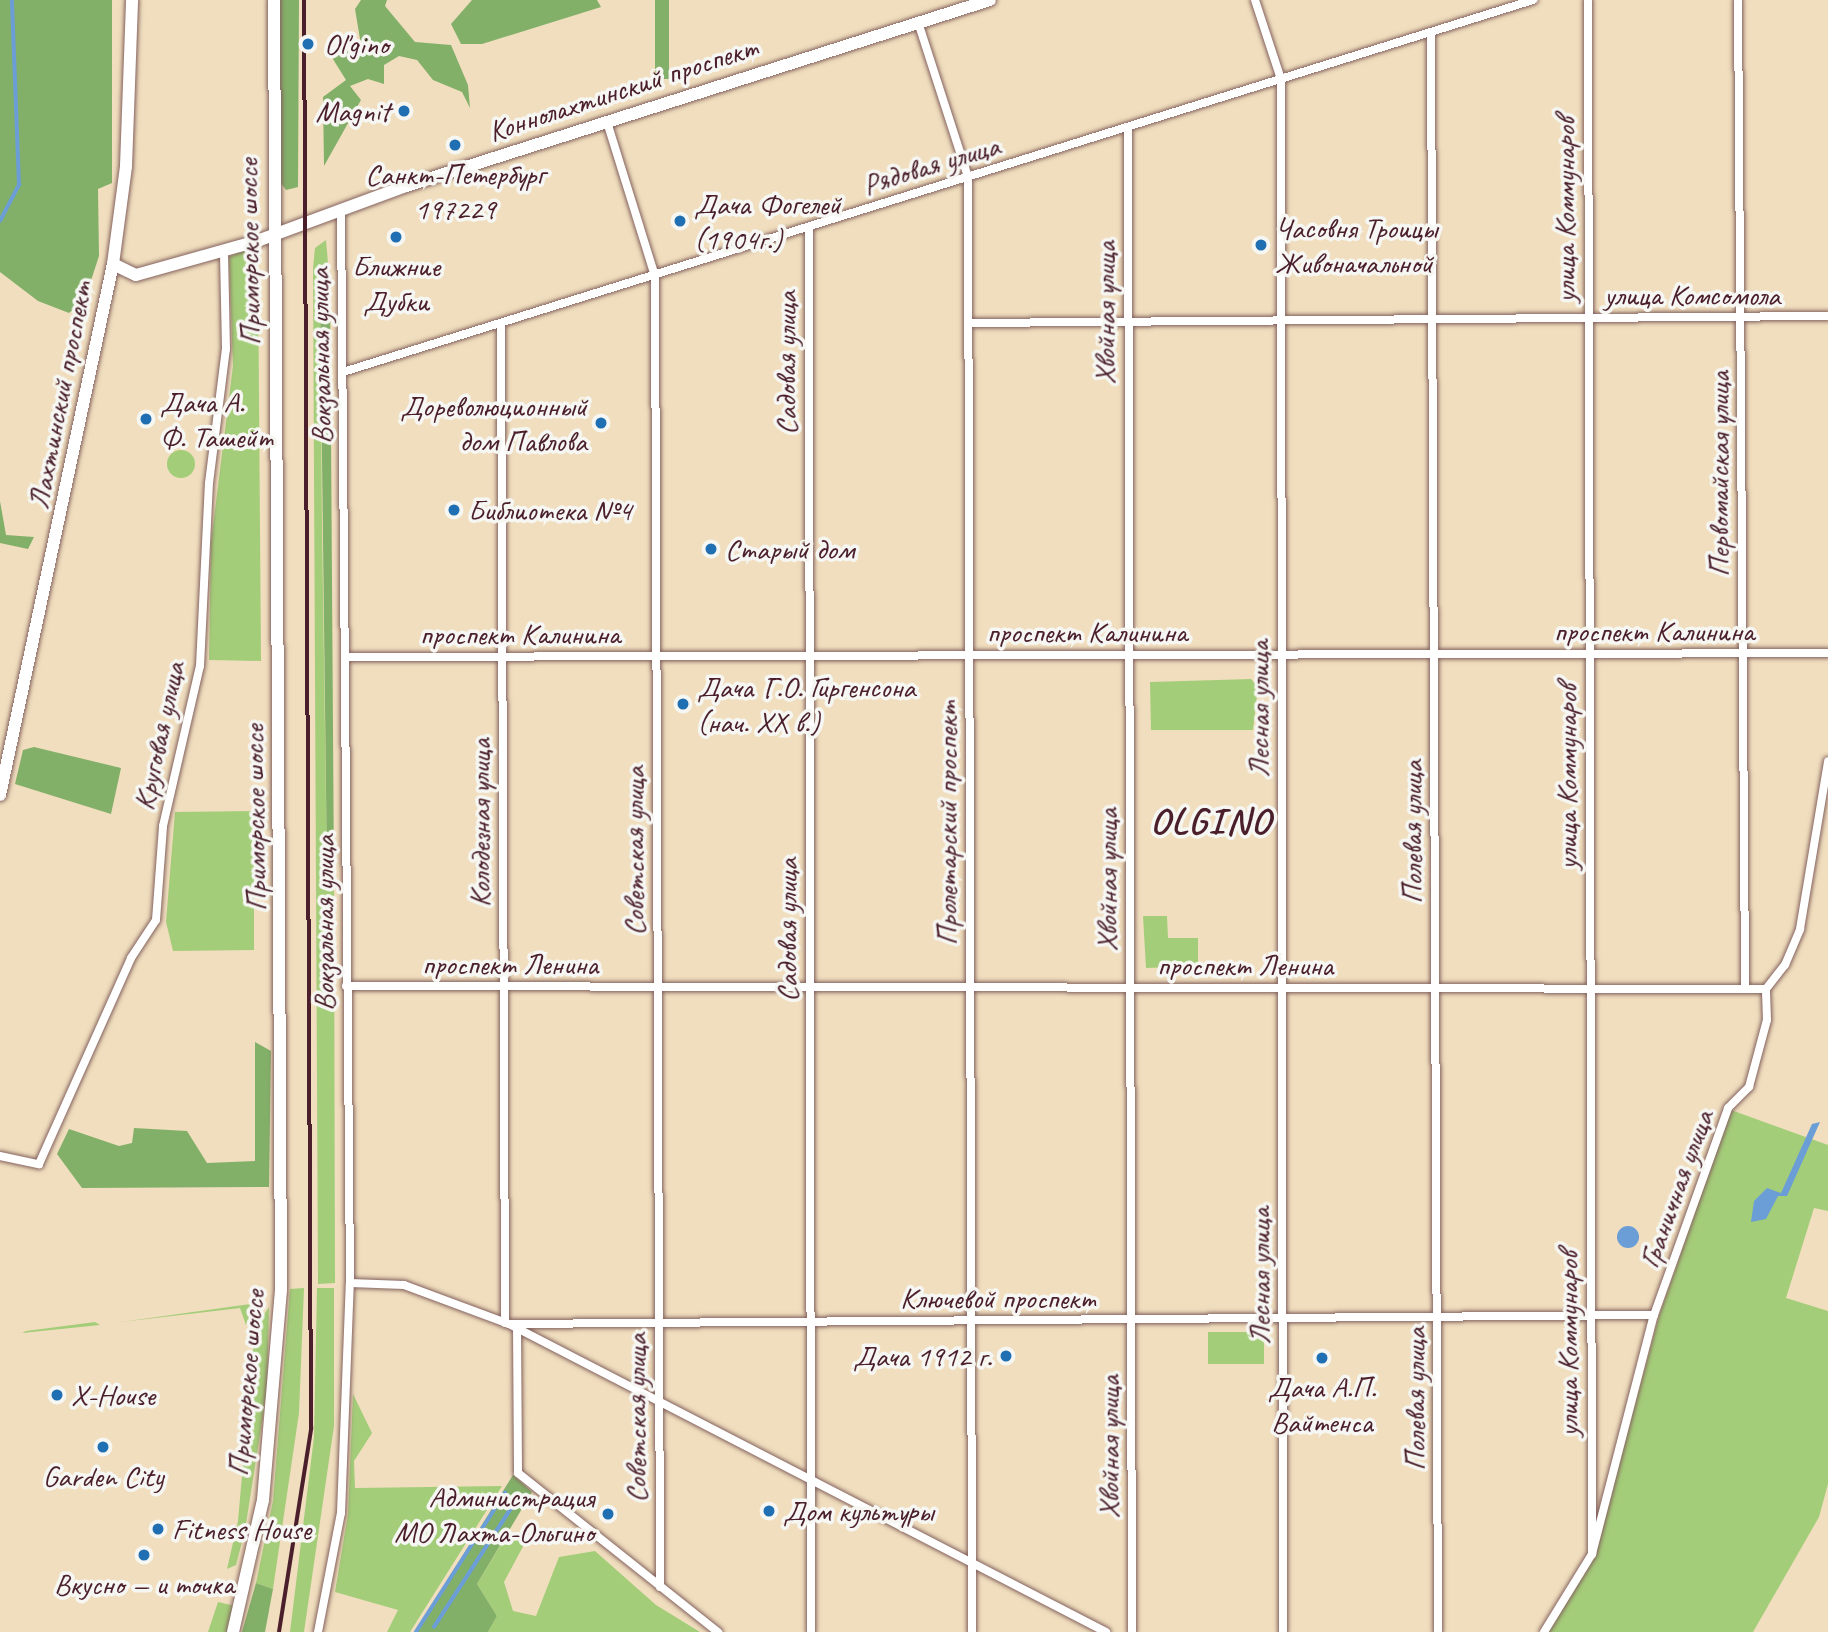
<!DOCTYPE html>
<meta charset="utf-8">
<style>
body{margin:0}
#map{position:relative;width:1828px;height:1632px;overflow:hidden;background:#f0debe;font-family:Caveat,sans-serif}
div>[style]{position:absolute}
.green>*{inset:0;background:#a4cd79;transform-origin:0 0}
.round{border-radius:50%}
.forest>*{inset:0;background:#83b069;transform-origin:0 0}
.water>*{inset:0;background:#6b9dd6}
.stream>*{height:3.5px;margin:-1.75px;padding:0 1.75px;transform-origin:1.75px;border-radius:1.75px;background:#6b9dd6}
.roads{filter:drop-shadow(0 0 2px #84625e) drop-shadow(0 0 2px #84625e)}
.street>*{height:8px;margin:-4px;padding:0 4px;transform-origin:4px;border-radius:4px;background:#fff}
.secondary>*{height:12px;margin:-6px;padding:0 6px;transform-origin:6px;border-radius:6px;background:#fff}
.primary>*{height:12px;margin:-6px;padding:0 6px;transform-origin:6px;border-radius:6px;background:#fff}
.rail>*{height:3.5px;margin:-1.75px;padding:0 1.75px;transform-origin:1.75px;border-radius:1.75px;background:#4a1f2b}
.dots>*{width:19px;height:19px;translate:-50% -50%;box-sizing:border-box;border:4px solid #f6f6f2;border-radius:50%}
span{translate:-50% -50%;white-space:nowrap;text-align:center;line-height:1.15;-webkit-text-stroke:7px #f6f6f2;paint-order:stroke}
.poi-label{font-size:30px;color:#4a1f2b}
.left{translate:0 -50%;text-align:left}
.right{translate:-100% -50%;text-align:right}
.street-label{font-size:30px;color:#4a1f2b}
.district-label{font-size:37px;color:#4a1f2b;font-weight:700;letter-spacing:2px}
</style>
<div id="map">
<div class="green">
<i style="clip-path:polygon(326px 240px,330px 286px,320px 293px,322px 524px,327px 872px,334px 877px,335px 1283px,318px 1284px,313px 268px,315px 248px)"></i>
<i style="clip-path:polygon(245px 249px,258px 264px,261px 661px,209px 660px,211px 542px,233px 366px,229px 257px)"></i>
<i class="round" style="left:167px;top:450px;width:28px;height:28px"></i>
<i style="clip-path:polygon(1251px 679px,1258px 687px,1253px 730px,1151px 730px,1150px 682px)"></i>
<i style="clip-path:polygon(254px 811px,254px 950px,173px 951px,166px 922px,175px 812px)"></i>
<i style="clip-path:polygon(1143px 916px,1167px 916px,1168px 938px,1198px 938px,1198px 966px,1146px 968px)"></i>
<i style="clip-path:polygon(1731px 1110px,1828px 1145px,1828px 1211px,1814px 1208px,1786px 1298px,1828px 1311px,1828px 1484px,1819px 1517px,1753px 1632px,1548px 1632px,1595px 1554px,1659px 1316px)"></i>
<i style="clip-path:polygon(304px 1288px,299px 1413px,273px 1589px,256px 1583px,273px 1501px,290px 1289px)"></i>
<i style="clip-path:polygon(317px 1288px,334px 1288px,334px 1426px,304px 1632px,290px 1632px,314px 1437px)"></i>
<i style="clip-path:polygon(258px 1303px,246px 1325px,240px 1308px,121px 1322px)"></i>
<i style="clip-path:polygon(269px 1307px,267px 1390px,245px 1530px,236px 1565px,227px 1569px,238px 1521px,255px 1328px)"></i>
<i style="clip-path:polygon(95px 1322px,100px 1325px,22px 1333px,26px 1331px)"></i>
<i style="left:1208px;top:1332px;width:56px;height:32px"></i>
<i style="clip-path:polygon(353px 1394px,372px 1433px,354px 1461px,355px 1488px,502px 1486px,410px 1632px,387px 1632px,398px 1610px,335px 1592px,348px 1514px)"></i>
<i style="clip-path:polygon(508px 1533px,527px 1539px,504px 1582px,513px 1611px,536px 1616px,559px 1557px,595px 1551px,656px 1605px,700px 1632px,488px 1632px,497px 1616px,477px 1584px)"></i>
<i style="clip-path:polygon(218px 1602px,235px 1606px,227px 1632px,208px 1632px)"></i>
</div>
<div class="forest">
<i style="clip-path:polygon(0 0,112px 0,112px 183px,98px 189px,99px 256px,85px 299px,69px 313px,38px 301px,0 272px)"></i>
<i style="clip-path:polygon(277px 0,299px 0,298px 187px,286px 190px,280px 182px)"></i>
<i style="clip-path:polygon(361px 0,387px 0,385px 6px,415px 42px,451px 45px,468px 85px,470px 108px,462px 92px,433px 80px,417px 60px,399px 56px,384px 65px,384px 84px,368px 79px,350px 86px,361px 100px,324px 166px,323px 97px,346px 80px,331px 56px,361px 45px,355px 9px)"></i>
<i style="clip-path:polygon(472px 0,597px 0,601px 7px,482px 44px,461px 44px,451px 24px)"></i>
<i style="left:655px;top:0;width:14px;height:79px"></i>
<i style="clip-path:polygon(330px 286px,334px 877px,327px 872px,320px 292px)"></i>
<i style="clip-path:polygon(0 501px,6px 535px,34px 537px,28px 549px,0 543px)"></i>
<i style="clip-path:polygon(34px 747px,121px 768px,111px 814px,15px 784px,23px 750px)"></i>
<i style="clip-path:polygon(255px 1042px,271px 1051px,269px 1187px,82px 1188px,57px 1154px,69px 1129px,119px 1146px,132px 1143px,134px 1128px,187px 1131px,207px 1163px,255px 1161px)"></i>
<i style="clip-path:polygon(513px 1475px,532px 1492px,477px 1584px,497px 1616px,488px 1632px,415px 1632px)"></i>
<i style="clip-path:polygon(256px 1583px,273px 1589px,265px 1632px,242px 1632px)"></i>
</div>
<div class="water">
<i style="clip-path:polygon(1820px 1122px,1787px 1196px,1778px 1196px,1766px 1219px,1751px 1222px,1754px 1201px,1767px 1188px,1781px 1193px,1812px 1124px)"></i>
<i class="round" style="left:1617px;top:1226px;width:22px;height:22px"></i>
</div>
<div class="stream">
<i style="left:0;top:221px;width:41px;rotate:-62.2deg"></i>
<i style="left:19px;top:185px;width:185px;rotate:-92.2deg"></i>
<i style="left:434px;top:1627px;width:153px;rotate:-57deg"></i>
<i style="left:416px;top:1632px;width:165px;rotate:-57.4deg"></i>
</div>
<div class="roads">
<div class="street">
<i style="left:1255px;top:0;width:83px;rotate:71.8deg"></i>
<i style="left:1281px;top:79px;width:1553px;rotate:89.93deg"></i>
<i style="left:1588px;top:0;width:1554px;rotate:89.85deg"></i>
<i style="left:1738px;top:0;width:989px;rotate:89.59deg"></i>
<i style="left:918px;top:22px;width:163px;rotate:72.1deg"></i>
<i style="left:968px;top:177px;width:1455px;rotate:89.84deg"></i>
<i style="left:1431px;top:32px;width:1600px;rotate:89.75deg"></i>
<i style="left:607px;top:122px;width:161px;rotate:72.7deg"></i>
<i style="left:655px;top:276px;width:1311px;rotate:89.78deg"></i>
<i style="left:1128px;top:127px;width:1505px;rotate:89.85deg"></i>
<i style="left:809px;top:227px;width:1405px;rotate:89.92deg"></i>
<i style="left:969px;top:323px;width:859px;rotate:-0.47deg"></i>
<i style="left:501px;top:324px;width:999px;rotate:89.77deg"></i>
<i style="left:343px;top:372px;width:1247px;rotate:-17.36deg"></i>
<i style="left:346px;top:657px;width:1482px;rotate:-0.15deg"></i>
<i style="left:346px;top:986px;width:1420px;rotate:0.12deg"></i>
<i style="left:0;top:1156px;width:40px;rotate:12deg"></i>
<i style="left:39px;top:1164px;width:226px;rotate:-65.9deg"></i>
<i style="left:131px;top:958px;width:45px;rotate:-56.7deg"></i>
<i style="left:156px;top:920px;width:94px;rotate:-85.7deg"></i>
<i style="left:163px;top:826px;width:164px;rotate:-77deg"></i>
<i style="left:200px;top:666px;width:183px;rotate:-87.2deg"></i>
<i style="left:209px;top:483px;width:135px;rotate:-82.8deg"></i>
<i style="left:226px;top:349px;width:98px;rotate:-91.2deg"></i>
<i style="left:350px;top:1283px;width:54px;rotate:2.1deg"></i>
<i style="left:404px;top:1285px;width:112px;rotate:20.4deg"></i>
<i style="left:509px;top:1324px;width:1145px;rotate:-0.45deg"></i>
<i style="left:509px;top:1324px;width:672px;rotate:27.29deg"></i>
<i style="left:517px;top:1327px;width:146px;rotate:89.6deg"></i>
<i style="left:518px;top:1473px;width:256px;rotate:38.5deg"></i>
<i style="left:318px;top:1632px;width:121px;rotate:-79.1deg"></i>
<i style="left:341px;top:1513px;width:230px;rotate:-87.8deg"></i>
<i style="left:350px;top:1283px;width:1072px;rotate:-90.48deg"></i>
<i style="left:1544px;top:1632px;width:92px;rotate:-58.4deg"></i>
<i style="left:1592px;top:1554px;width:247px;rotate:-75.5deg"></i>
<i style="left:1654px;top:1315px;width:220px;rotate:-70.3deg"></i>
<i style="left:1728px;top:1108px;width:30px;rotate:-45deg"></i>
<i style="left:1749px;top:1087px;width:69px;rotate:-75deg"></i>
<i style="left:1767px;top:1020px;width:31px;rotate:-92deg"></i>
<i style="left:1766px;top:989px;width:31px;rotate:-52deg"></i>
<i style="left:1785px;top:965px;width:39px;rotate:-67deg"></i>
<i style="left:1800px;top:929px;width:170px;rotate:-80.5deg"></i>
</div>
<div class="secondary">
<i style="left:113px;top:264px;width:25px;rotate:26deg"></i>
<i style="left:136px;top:275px;width:126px;rotate:-15.7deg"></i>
<i style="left:257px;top:241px;width:156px;rotate:-20.3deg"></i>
<i style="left:403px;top:187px;width:616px;rotate:-17.67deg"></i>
</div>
<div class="primary">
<i style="left:0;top:795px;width:543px;rotate:-77.99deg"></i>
<i style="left:113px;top:264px;width:99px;rotate:-82.4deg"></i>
<i style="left:126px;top:166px;width:166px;rotate:-87.9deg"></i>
<i style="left:233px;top:1632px;width:135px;rotate:-77.2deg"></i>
<i style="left:263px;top:1500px;width:211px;rotate:-85.1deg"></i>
<i style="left:281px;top:1290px;width:1290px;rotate:-90.31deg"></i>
</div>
</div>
<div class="rail">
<i style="left:279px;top:1632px;width:206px;rotate:-81deg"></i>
<i style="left:311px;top:1429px;width:1429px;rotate:-90.28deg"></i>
</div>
<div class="dots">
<i style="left:308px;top:44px;background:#1f6fb2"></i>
<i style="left:404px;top:111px;background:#1f6fb2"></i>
<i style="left:455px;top:145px;background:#1f6fb2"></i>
<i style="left:680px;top:221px;background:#1f6fb2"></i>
<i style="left:396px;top:237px;background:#1f6fb2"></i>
<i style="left:1261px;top:245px;background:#1f6fb2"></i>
<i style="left:146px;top:419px;background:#1f6fb2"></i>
<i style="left:601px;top:423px;background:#1f6fb2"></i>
<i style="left:454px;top:510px;background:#1f6fb2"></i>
<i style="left:711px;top:549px;background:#1f6fb2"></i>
<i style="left:683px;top:704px;background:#1f6fb2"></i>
<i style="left:1006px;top:1356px;background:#1f6fb2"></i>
<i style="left:1322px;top:1358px;background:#1f6fb2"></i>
<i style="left:57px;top:1395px;background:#1f6fb2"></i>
<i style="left:103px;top:1447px;background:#1f6fb2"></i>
<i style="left:769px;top:1511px;background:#1f6fb2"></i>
<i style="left:608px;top:1514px;background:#1f6fb2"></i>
<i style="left:158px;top:1529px;background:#1f6fb2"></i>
<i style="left:144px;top:1555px;background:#1f6fb2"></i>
</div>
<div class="poi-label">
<span class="left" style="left:324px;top:44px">Ol'gino</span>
<span class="right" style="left:390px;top:111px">Magnit</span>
<span style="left:455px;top:191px">Санкт-Петербург<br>197229</span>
<span class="left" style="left:694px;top:221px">Дача Фогелей<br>(1904г.)</span>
<span class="left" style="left:1275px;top:245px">Часовня Троицы<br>Живоначальной</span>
<span style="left:396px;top:283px">Ближние<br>Дубки</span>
<span class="left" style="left:160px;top:419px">Дача А.<br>Ф. Ташейт</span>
<span class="right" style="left:587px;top:423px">Дореволюционный<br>дом Павлова</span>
<span class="left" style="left:468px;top:510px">Библиотека №4</span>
<span class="left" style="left:725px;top:549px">Старый дом</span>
<span class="left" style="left:697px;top:704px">Дача Г.О. Гиргенсона<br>(нач. XX в.)</span>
<span class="right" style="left:992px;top:1356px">Дача 1912 г.</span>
<span style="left:1322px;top:1404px">Дача А.П.<br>Вайтенса</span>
<span class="left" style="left:71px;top:1395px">X-House</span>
<span style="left:103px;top:1476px">Garden City</span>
<span class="right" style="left:594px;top:1514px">Администрация<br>МО Лахта-Ольгино</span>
<span class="left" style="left:783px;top:1511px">Дом культуры</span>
<span class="left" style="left:172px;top:1529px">Fitness House</span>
<span style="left:144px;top:1584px">Вкусно — и точка</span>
</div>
<div class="street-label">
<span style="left:623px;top:89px;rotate:-18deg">Коннолахтинский проспект</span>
<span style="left:931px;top:165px;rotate:-17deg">Рядовая улица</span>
<span style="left:1565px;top:210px;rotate:-90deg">улица Коммунаров</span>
<span style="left:249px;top:252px;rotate:-91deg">Приморское шоссе</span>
<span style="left:1692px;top:295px">улица Комсомола</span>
<span style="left:1105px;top:313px;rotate:-90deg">Хвойная улица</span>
<span style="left:320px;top:356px;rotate:-91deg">Вокзальная улица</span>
<span style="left:786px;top:363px;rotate:-90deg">Садовая улица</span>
<span style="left:60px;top:395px;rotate:-79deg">Лахтинский проспект</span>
<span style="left:1719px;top:474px;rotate:-90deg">Первомайская улица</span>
<span style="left:1654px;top:631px">проспект Калинина</span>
<span style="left:1087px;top:632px">проспект Калинина</span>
<span style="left:520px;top:634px">проспект Калинина</span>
<span style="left:1259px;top:709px;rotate:-90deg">Лесная улица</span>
<span style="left:159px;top:736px;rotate:-78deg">Круговая улица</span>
<span style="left:1567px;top:777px;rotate:-90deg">улица Коммунаров</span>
<span style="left:255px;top:818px;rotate:-91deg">Приморское шоссе</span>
<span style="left:480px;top:823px;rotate:-90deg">Колодезная улица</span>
<span style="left:947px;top:823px;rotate:-90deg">Пролетарский проспект</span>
<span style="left:1412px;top:832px;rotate:-90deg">Полевая улица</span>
<span style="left:634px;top:851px;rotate:-90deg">Советская улица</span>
<span style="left:1107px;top:880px;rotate:-90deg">Хвойная улица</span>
<span style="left:324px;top:923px;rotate:-90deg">Вокзальная улица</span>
<span style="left:787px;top:930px;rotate:-90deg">Садовая улица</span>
<span style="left:510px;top:964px">проспект Ленина</span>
<span style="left:1245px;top:965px">проспект Ленина</span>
<span style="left:1676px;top:1189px;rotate:-70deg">Граничная улица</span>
<span style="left:1260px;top:1276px;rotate:-90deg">Лесная улица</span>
<span style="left:998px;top:1298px">Ключевой проспект</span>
<span style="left:1568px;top:1344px;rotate:-90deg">улица Коммунаров</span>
<span style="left:246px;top:1383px;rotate:-85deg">Приморское шоссе</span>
<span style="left:1415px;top:1399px;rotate:-90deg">Полевая улица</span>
<span style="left:636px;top:1418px;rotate:-90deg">Советская улица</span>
<span style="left:1109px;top:1447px;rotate:-90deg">Хвойная улица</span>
</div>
<div class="district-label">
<span style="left:1211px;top:821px">OLGINO</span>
</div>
</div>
